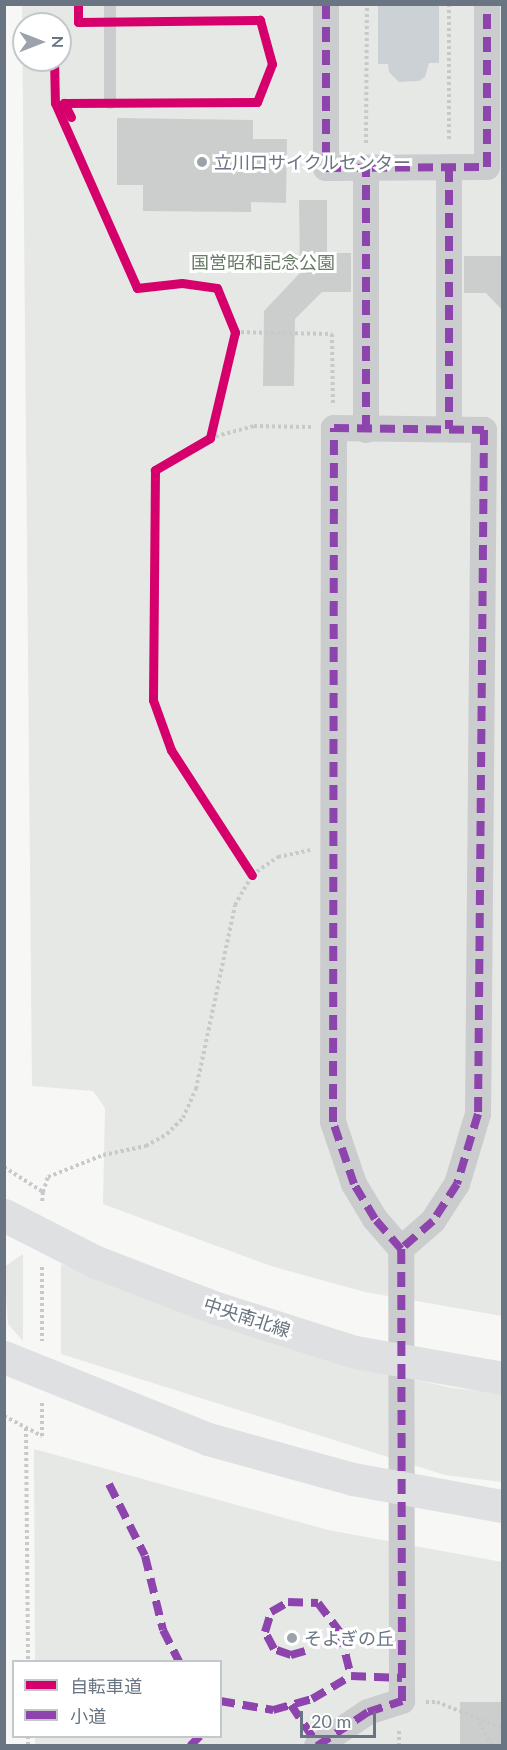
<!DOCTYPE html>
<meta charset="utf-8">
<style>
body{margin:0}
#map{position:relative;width:507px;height:1750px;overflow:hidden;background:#f7f7f6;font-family:Lato,"Noto Sans JP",sans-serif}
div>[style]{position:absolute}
.green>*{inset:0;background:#e5e8e4}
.water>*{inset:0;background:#ccd1d5}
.building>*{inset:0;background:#cccece;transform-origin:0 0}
.path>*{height:4px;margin-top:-2px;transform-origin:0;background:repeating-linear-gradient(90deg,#c8c9ca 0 3px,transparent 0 6px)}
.lane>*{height:12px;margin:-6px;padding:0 6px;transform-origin:6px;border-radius:6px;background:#cbcccd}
.street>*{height:26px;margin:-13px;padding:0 13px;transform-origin:13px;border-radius:13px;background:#cbcccd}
.secondary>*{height:33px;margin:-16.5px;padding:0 16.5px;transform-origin:16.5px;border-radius:16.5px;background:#dfe0e1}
.quiet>*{height:8px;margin-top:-4px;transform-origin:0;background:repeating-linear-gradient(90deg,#8e44ad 0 15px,transparent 0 23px)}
.cycleway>*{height:9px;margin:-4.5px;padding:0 4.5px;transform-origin:4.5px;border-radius:4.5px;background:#d6006c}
.dots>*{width:16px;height:16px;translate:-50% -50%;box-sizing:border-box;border:3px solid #fff;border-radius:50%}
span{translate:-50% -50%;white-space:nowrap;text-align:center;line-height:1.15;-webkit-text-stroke:6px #fff;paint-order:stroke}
.poi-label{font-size:18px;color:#697583}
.left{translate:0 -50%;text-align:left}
.park-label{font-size:18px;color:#6a7b68}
.street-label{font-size:18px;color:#697583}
.frame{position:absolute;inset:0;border:6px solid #697583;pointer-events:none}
.legend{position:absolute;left:12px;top:1660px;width:210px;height:78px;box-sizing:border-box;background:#fff;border:2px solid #c3c8cd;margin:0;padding:8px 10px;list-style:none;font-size:18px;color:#697583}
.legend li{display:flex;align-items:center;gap:12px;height:30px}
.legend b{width:30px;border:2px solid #c3c8cd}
.north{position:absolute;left:12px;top:12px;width:60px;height:60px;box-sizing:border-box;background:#fff;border:2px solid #c3c8cd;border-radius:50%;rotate:90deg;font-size:16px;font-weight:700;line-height:24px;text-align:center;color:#697583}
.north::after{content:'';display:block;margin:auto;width:21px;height:27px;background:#9ba2ab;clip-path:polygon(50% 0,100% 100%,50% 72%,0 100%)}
.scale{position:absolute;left:300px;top:1711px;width:76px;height:27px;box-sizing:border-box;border:3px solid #697583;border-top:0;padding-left:8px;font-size:18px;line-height:21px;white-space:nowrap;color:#697583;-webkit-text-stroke:4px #fff;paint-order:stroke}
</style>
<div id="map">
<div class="green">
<i style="clip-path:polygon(evenodd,22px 5px,502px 5px,502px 1316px,365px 1292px,271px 1266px,103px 1204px,105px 1108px,93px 1091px,32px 1086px,22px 5px,24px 24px,60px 24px,60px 60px,24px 60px,24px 24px)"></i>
<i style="clip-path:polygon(23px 1254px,23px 1341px,8px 1324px,4px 1267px)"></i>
<i style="clip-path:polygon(61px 1264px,332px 1362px,453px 1388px,502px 1393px,502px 1482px,445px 1475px,61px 1354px)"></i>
<i style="clip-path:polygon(34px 1449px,328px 1530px,502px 1562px,502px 1745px,35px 1745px,35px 1736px,220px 1736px,220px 1662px,35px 1661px)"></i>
</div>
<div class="water">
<i style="clip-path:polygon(378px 5px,439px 5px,439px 63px,429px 63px,425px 77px,419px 81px,399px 82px,389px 72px,388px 64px,378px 64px)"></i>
</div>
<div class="building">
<i style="clip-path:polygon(117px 118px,253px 120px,253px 139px,287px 139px,286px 203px,251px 202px,251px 212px,143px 211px,143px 185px,117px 185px)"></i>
<i style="clip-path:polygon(299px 200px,327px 200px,327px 253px,351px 253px,351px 292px,322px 292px,295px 319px,294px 386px,263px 386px,264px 311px,300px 273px)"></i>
<i style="clip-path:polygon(464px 256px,502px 256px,502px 310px,486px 293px,464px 293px)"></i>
<i style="left:502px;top:1702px;width:44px;height:42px;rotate:90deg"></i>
</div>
<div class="path">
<i style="left:449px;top:4px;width:138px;rotate:90deg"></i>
<i style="left:366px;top:143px;width:139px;rotate:-89.6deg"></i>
<i style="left:235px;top:332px;width:97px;rotate:1.2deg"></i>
<i style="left:332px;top:334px;width:71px;rotate:89.2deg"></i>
<i style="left:210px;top:438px;width:46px;rotate:-15.3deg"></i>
<i style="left:254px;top:426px;width:57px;rotate:1deg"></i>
<i style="left:4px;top:1167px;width:46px;rotate:32.7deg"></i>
<i style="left:43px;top:1192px;width:11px;rotate:95deg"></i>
<i style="left:43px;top:1192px;width:16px;rotate:-72deg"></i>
<i style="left:48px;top:1177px;width:59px;rotate:-21.8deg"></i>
<i style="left:103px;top:1155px;width:44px;rotate:-11.8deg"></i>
<i style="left:146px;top:1146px;width:24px;rotate:-30deg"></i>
<i style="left:167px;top:1134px;width:23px;rotate:-45deg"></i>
<i style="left:183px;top:1118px;width:32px;rotate:-66deg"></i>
<i style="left:196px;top:1089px;width:188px;rotate:-78deg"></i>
<i style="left:235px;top:905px;width:34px;rotate:-60deg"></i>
<i style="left:252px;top:875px;width:32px;rotate:-35deg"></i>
<i style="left:278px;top:857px;width:33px;rotate:-12deg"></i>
<i style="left:42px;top:1267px;width:74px;rotate:90deg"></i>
<i style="left:4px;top:1416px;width:43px;rotate:27.8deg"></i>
<i style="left:42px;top:1436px;width:34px;rotate:-90deg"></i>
<i style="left:26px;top:1428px;width:234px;rotate:89.5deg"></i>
<i style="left:426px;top:1702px;width:11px"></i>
<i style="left:437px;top:1702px;width:70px;rotate:21.8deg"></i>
<i style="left:479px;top:1722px;width:27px;rotate:62deg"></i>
<i style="left:28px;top:1736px;width:10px;rotate:90deg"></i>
<i style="left:399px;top:1746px;width:18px;rotate:-90deg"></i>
</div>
<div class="lane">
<i style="left:110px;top:103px;width:99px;rotate:-90deg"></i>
</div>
<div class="street">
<i style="left:326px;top:4px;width:164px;rotate:90deg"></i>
<i style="left:326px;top:168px;width:161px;rotate:-0.4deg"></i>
<i style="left:487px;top:167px;width:163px;rotate:-90deg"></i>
<i style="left:449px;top:167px;width:262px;rotate:90deg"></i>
<i style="left:334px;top:428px;width:150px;rotate:0.8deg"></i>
<i style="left:484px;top:430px;width:684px;rotate:90.5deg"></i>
<i style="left:478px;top:1114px;width:73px;rotate:106.7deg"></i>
<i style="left:457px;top:1184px;width:44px;rotate:123deg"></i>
<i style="left:433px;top:1221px;width:43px;rotate:138.8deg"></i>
<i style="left:401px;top:1249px;width:40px;rotate:-131deg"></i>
<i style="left:375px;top:1219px;width:41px;rotate:-121deg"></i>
<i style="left:354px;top:1184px;width:65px;rotate:-108.7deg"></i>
<i style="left:333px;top:1122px;width:694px;rotate:-89.92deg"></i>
<i style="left:366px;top:430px;width:262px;rotate:-90deg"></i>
<i style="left:317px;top:1746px;width:61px;rotate:-33.7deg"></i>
<i style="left:368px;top:1712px;width:36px;rotate:-18deg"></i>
<i style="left:402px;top:1701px;width:452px;rotate:-90.1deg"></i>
</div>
<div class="secondary">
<i style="left:4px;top:1215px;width:103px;rotate:27.1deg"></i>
<i style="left:96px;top:1262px;width:129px;rotate:21deg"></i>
<i style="left:216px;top:1308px;width:146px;rotate:17.6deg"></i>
<i style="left:355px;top:1352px;width:149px;rotate:10deg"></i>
<i style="left:4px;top:1357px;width:220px;rotate:21.9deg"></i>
<i style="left:208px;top:1439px;width:150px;rotate:15.4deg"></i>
<i style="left:353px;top:1479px;width:151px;rotate:10.3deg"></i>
</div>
<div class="quiet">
<i style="left:326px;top:4px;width:164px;rotate:90deg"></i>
<i style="left:326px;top:168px;width:161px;rotate:-0.4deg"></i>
<i style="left:487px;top:167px;width:163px;rotate:-90deg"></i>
<i style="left:449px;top:167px;width:262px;rotate:90deg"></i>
<i style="left:334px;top:428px;width:150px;rotate:0.8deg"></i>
<i style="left:484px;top:430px;width:684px;rotate:90.5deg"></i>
<i style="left:478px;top:1114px;width:73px;rotate:106.7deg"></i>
<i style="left:457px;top:1184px;width:44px;rotate:123deg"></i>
<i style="left:433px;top:1221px;width:43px;rotate:138.8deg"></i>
<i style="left:401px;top:1249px;width:40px;rotate:-131deg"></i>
<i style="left:375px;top:1219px;width:41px;rotate:-121deg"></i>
<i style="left:354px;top:1184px;width:65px;rotate:-108.7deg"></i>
<i style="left:333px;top:1122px;width:694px;rotate:-89.92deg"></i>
<i style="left:366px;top:430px;width:262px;rotate:-90deg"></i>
<i style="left:109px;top:1484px;width:80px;rotate:63.4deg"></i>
<i style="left:145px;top:1556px;width:76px;rotate:76.3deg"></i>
<i style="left:163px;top:1630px;width:36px;rotate:63deg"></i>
<i style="left:305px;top:1651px;width:15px;rotate:164deg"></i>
<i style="left:291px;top:1655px;width:18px;rotate:-161deg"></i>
<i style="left:274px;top:1649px;width:19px;rotate:-118deg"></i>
<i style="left:265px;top:1632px;width:21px;rotate:-73deg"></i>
<i style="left:271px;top:1612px;width:20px;rotate:-30deg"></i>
<i style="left:288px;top:1602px;width:30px;rotate:2deg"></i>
<i style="left:318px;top:1603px;width:36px;rotate:53deg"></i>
<i style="left:340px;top:1632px;width:45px;rotate:76deg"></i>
<i style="left:351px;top:1676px;width:51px;rotate:2.2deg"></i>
<i style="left:220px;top:1701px;width:54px;rotate:9.6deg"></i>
<i style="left:273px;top:1710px;width:41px;rotate:-15.8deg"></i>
<i style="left:312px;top:1699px;width:45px;rotate:-30.5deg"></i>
<i style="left:291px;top:1705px;width:48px;rotate:56deg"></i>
<i style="left:190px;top:1746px;width:14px;rotate:-45deg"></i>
<i style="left:317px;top:1746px;width:61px;rotate:-33.7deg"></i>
<i style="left:368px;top:1712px;width:36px;rotate:-18deg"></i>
<i style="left:402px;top:1701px;width:452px;rotate:-90.1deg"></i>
</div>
<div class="cycleway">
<i style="left:54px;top:60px;width:43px;rotate:88.7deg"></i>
<i style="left:55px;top:103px;width:202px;rotate:66.1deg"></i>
<i style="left:137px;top:288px;width:45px;rotate:-6.3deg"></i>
<i style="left:182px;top:283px;width:35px;rotate:8deg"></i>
<i style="left:217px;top:288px;width:48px;rotate:67.8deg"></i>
<i style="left:235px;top:332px;width:109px;rotate:103.3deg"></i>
<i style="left:210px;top:438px;width:64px;rotate:149.8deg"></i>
<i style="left:155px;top:470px;width:230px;rotate:90.5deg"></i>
<i style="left:153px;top:700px;width:53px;rotate:70.2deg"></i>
<i style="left:171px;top:750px;width:149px;rotate:57.1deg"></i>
<i style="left:71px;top:117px;width:16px;rotate:-117deg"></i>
<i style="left:64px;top:103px;width:193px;rotate:-0.3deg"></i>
<i style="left:257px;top:102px;width:41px;rotate:-68.5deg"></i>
<i style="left:272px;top:64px;width:46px;rotate:-105.3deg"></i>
<i style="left:260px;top:20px;width:182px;rotate:179.4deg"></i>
<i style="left:78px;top:22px;width:18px;rotate:-90deg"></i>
</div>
<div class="dots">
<i style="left:202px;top:162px;background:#9ba2ab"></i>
<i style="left:292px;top:1638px;background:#9ba2ab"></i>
</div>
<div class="poi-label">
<span class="left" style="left:214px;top:162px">立川口サイクルセンター</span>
<span class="left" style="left:304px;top:1638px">そよぎの丘</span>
</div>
<div class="park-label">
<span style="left:263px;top:262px">国営昭和記念公園</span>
</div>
<div class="street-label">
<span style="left:247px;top:1317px;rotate:18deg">中央南北線</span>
</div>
<div class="frame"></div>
<ul class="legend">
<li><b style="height:8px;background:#d6006c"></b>自転車道</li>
<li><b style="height:8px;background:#8e44ad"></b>小道</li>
</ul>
<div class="north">N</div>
<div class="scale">20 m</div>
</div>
